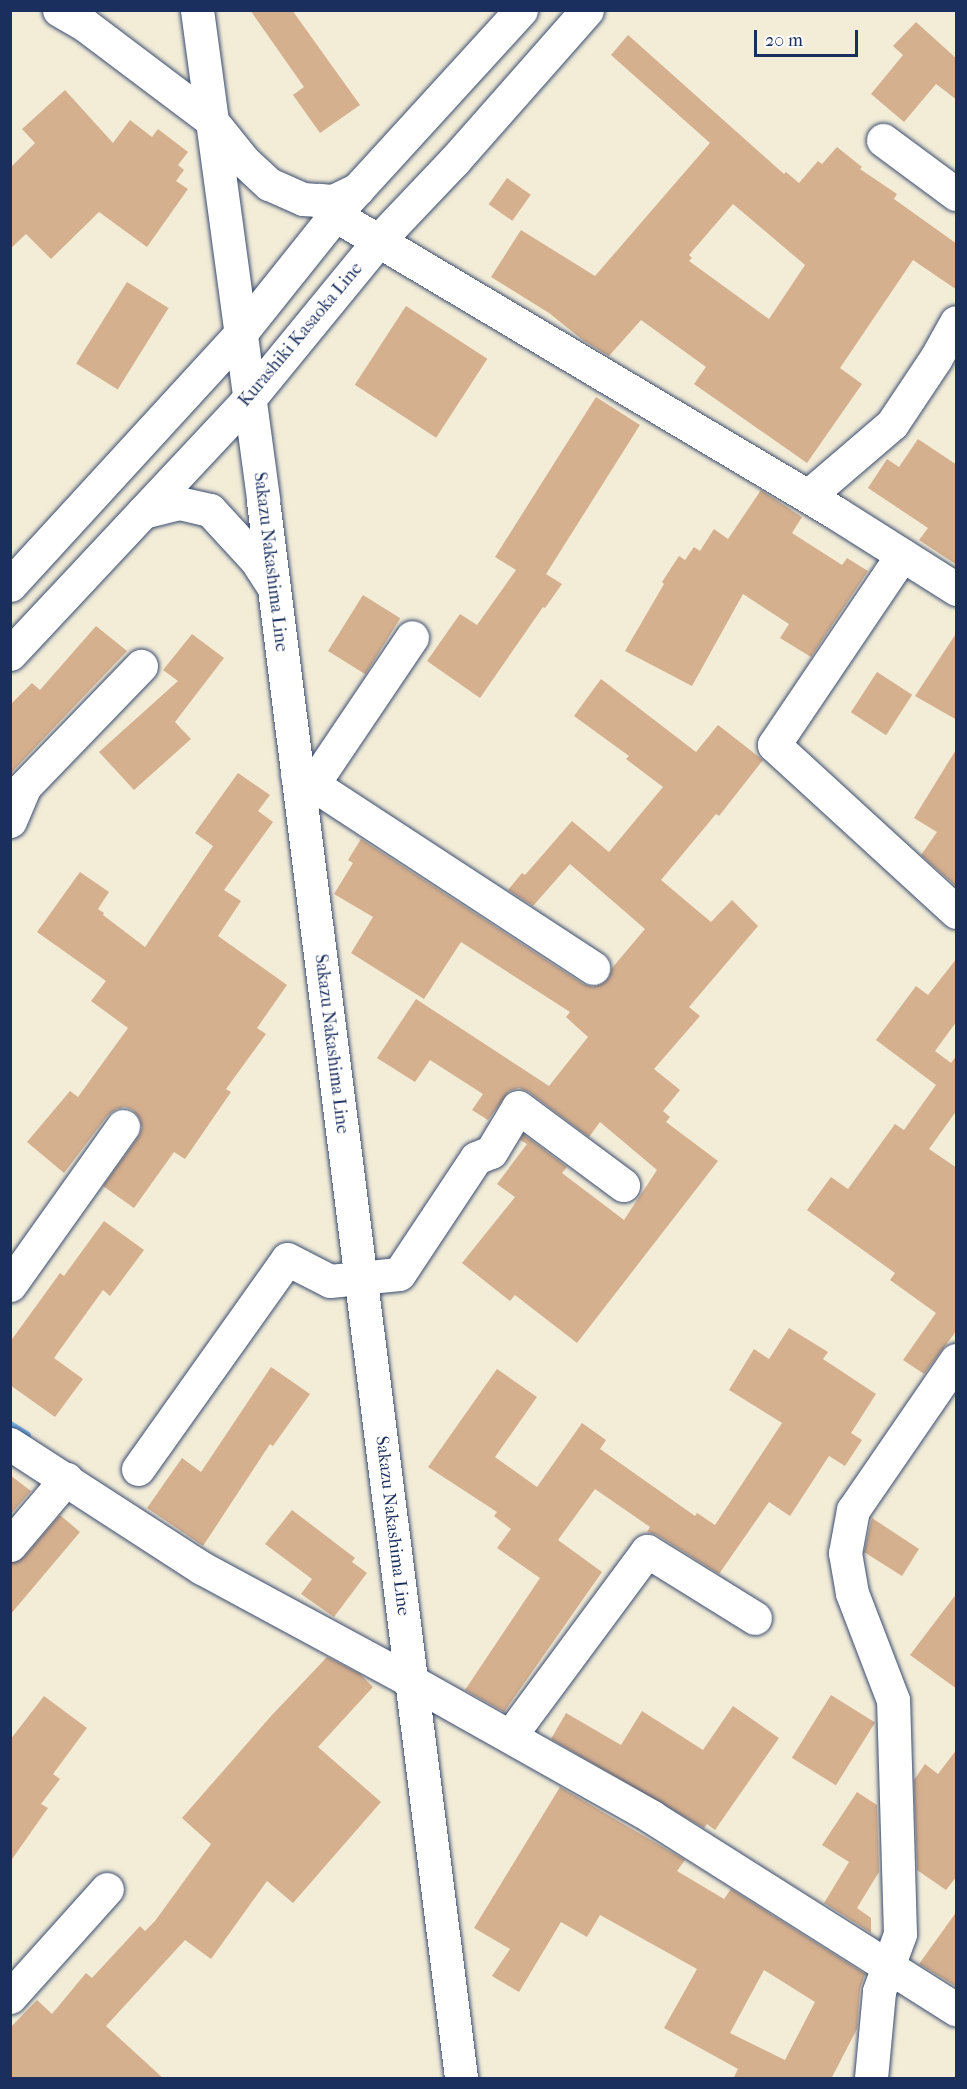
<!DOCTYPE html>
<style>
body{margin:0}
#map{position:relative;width:967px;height:2089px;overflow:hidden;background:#f3edd8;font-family:"IM FELL French Canon",serif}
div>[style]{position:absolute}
.stream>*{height:10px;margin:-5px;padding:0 5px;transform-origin:5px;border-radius:5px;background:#78b4e9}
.building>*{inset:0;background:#d5b08f;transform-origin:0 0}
.roads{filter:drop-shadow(0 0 2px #3b4c70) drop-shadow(0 0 2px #3b4c70)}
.street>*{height:33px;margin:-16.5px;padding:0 16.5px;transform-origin:16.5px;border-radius:16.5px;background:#fff}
.secondary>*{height:33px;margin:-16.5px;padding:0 16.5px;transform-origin:16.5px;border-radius:16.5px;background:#fff}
.primary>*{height:33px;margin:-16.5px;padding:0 16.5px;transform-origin:16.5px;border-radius:16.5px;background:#fff}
span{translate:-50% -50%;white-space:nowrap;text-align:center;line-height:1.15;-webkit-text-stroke:5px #fff;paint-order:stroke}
.street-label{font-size:18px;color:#1b2f5e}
.frame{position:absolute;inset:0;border:12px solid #1b2f5e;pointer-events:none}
.scale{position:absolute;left:754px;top:30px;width:104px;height:27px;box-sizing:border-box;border:3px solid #1b2f5e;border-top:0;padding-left:8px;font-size:18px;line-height:21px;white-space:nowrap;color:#1b2f5e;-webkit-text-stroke:4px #fff;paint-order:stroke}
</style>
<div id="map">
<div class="stream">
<i style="left:10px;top:1426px;width:19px;rotate:32deg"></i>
</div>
<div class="building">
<i style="clip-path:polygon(250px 10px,292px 10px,360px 105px,320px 133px,293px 95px,304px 87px)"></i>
<i style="clip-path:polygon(916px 22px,957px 59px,957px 100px,936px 84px,904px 122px,871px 94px,903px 55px,893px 46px)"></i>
<i style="clip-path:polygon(evenodd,628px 35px,784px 174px,786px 172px,799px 183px,818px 161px,822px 164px,837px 147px,862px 167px,860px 169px,897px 194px,894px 199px,957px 244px,957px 290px,913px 260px,840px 368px,862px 384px,807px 463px,694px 384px,706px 367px,641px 320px,609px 356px,584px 341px,549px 313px,491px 277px,521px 230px,595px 276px,710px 143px,611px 55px,628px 35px,733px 204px,805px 265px,769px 319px,689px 261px,692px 258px,689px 255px,733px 204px)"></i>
<i style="clip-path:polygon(65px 90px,113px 143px,130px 120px,152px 137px,158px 129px,188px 152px,178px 165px,184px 170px,176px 181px,188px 189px,147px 247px,99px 212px,51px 259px,26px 234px,10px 249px,10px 168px,35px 143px,22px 129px)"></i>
<i style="left:507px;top:178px;width:29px;height:32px;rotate:35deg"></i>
<i style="left:127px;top:282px;width:49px;height:96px;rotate:32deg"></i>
<i style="left:406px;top:306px;width:97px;height:94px;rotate:33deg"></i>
<i style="clip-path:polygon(596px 397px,640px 425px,546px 574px,562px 584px,545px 608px,543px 607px,480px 698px,427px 661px,460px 614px,477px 625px,516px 570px,495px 557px)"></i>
<i style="clip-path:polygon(918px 439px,957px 465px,957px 565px,919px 540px,928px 528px,868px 488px,887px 459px,899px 467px)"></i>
<i style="clip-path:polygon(761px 490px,802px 517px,792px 533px,842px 565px,847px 558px,868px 571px,811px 657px,780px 638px,789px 624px,743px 594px,692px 686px,625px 651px,664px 584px,662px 582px,679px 556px,685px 560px,694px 547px,700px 551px,714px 529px,728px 539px)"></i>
<i style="left:363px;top:595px;width:44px;height:66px;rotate:32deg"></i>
<i style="clip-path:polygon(96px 626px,127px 651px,10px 774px,10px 705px,32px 683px,40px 690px)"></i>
<i style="clip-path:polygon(957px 632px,957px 720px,915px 696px)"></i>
<i style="clip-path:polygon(192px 634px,224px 658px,175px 722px,191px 739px,134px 790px,99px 752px,178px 681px,163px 670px)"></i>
<i style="left:877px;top:672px;width:42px;height:48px;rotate:33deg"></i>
<i style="clip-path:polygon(601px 679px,696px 752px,718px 725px,763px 760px,719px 816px,716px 814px,661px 880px,711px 922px,732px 900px,758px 926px,689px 1007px,700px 1016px,654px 1069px,680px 1090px,663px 1111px,670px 1117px,666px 1122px,718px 1161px,577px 1343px,515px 1295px,510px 1301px,462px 1263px,515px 1197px,497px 1184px,527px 1144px,520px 1140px,523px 1134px,567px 1167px,562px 1173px,624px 1220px,657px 1170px,600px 1122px,589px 1137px,529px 1092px,519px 1088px,509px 1091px,488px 1120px,472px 1110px,483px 1094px,430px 1060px,415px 1082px,377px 1058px,416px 999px,549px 1086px,588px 1037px,566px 1017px,570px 1012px,461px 942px,424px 999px,351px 953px,373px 917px,334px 894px,353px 863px,348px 860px,361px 839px,583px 984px,593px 987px,602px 984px,609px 978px,612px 968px,645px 929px,570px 864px,533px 906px,508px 890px,522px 873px,525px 875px,572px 821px,609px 852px,663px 787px,626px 759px,629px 756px,574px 716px)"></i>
<i style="clip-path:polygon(957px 748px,957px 887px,921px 855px,937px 832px,914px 818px)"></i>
<i style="clip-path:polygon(238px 773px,270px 795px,258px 811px,273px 822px,224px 890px,241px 901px,218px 936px,287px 985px,257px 1028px,266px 1034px,226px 1089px,231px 1092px,185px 1159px,174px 1152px,134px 1208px,103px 1186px,139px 1136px,142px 1128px,140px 1119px,133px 1110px,125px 1107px,116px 1109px,108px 1115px,64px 1173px,27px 1142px,70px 1091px,78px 1097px,128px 1028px,91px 1001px,106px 981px,37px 932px,80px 872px,109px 892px,98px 909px,104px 913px,103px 915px,145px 947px,213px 846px,195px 833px)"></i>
<i style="clip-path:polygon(957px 958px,957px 1021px,935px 1051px,951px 1063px,957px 1055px,957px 1110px,929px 1149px,957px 1168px,957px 1330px,924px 1374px,903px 1360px,936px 1313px,890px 1280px,895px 1273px,807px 1210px,831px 1177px,848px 1189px,895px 1124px,904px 1130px,936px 1085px,876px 1040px,916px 986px,928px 995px)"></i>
<i style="clip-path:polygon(104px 1221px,144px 1250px,110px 1296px,103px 1290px,54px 1358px,83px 1379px,55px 1417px,10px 1385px,10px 1342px,60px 1273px,64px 1276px)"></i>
<i style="clip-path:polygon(789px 1328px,828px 1352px,823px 1359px,876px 1394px,851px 1433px,862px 1440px,845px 1466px,829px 1456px,790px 1516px,769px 1502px,719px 1574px,657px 1535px,647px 1532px,650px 1527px,595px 1489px,558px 1540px,602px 1572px,504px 1712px,465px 1690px,540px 1578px,497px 1548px,511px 1529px,494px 1516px,497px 1512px,428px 1467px,497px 1369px,537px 1397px,495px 1457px,537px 1487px,582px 1423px,606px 1440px,600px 1449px,695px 1516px,697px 1513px,715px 1525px,782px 1423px,729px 1390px,754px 1349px,769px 1359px)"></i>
<i style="clip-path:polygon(271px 1367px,310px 1394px,273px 1446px,270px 1444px,203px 1546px,147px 1508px,182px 1458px,201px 1472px)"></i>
<i style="clip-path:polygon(10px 1475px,31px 1491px,10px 1515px)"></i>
<i style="clip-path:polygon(292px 1510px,355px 1558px,352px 1562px,367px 1573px,334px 1617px,301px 1594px,312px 1579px,265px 1544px)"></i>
<i style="clip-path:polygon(60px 1515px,80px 1532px,10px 1615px,10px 1563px,24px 1557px)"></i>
<i style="clip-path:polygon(872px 1518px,919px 1549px,902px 1576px,864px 1552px)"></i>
<i style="clip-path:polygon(957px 1593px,957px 1689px,910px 1655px)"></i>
<i style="clip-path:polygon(327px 1657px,360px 1674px,373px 1687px,318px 1747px,381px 1802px,293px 1903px,267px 1881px,211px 1959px,185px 1940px,106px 2026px,164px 2079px,10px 2079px,10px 2028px,37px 2000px,52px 2014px,86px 1973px,92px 1978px,140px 1926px,145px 1931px,155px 1921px,211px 1844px,182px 1818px,272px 1715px)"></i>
<i style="left:831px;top:1695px;width:52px;height:74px;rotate:32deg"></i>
<i style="clip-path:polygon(44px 1696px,87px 1728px,53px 1774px,60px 1779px,41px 1804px,48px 1808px,10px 1862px,10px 1740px)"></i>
<i style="clip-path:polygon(733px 1706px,779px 1738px,715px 1830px,707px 1824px,704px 1828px,551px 1739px,566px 1713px,621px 1745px,642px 1711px,703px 1750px)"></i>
<i style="clip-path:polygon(957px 1749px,957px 1876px,946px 1890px,917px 1870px,914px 1780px,925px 1764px,938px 1774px)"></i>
<i style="clip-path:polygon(evenodd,560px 1787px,685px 1860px,677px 1871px,724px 1899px,731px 1889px,865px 1974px,860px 1989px,857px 2029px,831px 2079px,733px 2079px,738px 2069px,664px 2028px,697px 1969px,600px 1915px,587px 1937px,561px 1922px,519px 1992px,492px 1976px,510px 1949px,474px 1928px,560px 1787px,764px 1970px,815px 2002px,785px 2060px,730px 2033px,764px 1970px)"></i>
<i style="clip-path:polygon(857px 1792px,877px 1805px,879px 1872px,857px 1908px,871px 1918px,871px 1933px,824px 1903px,849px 1862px,822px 1845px)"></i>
<i style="clip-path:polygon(957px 1911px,957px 1987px,919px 1964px)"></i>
</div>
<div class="roads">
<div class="street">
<i style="left:59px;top:10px;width:30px;rotate:30deg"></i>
<i style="left:85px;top:25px;width:158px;rotate:37deg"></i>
<i style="left:883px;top:140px;width:91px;rotate:36.5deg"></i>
<i style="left:319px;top:200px;width:22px;rotate:43deg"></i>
<i style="left:335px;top:215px;width:583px;rotate:30.74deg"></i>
<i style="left:836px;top:513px;width:142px;rotate:32.3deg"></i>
<i style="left:808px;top:496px;width:111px;rotate:-40.6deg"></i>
<i style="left:892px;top:424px;width:79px;rotate:-56.3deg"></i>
<i style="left:936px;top:358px;width:41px;rotate:-60.9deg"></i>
<i style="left:902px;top:555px;width:229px;rotate:124deg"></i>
<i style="left:774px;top:745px;width:247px;rotate:42.5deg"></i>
<i style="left:297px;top:774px;width:354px;rotate:33.2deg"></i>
<i style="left:313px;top:784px;width:177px;rotate:-56deg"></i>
<i style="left:10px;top:821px;width:38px;rotate:-67deg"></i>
<i style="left:25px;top:786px;width:167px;rotate:-46deg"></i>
<i style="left:10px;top:1285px;width:195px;rotate:-54.6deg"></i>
<i style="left:10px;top:1444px;width:229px;rotate:32.9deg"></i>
<i style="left:202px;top:1568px;width:238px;rotate:28.4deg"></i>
<i style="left:411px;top:1681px;width:277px;rotate:29.4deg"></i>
<i style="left:652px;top:1817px;width:360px;rotate:32.3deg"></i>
<i style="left:138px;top:1469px;width:257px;rotate:-54.6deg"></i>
<i style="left:287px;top:1259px;width:48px;rotate:27.1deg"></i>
<i style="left:330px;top:1281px;width:69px;rotate:-5.8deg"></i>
<i style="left:399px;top:1274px;width:139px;rotate:-56.4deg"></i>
<i style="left:476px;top:1158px;width:16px;rotate:-22deg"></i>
<i style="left:491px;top:1152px;width:52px;rotate:-59deg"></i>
<i style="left:518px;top:1107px;width:131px;rotate:36.6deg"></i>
<i style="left:10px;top:1545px;width:87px;rotate:-49.7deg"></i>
<i style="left:510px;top:1736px;width:230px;rotate:-53.5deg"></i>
<i style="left:647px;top:1551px;width:127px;rotate:31.8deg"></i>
<i style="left:10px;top:1997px;width:145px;rotate:-48.1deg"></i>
<i style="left:871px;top:2078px;width:87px;rotate:-84.7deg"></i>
<i style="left:879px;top:1991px;width:61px;rotate:-69.8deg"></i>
<i style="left:900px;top:1934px;width:234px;rotate:-91.7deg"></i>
<i style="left:893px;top:1700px;width:115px;rotate:-111deg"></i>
<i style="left:852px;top:1593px;width:41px;rotate:-99.9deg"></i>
<i style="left:845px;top:1553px;width:44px;rotate:-79.5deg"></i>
<i style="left:853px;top:1510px;width:182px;rotate:-55.5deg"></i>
</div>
<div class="secondary">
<i style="left:197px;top:10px;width:495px;rotate:82.3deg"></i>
<i style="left:263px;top:501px;width:1589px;rotate:82.84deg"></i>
</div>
<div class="primary">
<i style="left:211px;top:120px;width:53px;rotate:51.2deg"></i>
<i style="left:244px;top:161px;width:34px;rotate:43deg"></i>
<i style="left:269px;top:184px;width:37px;rotate:24deg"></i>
<i style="left:303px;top:199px;width:16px;rotate:4deg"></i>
<i style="left:319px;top:200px;width:14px;rotate:4deg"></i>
<i style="left:333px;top:201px;width:28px;rotate:-26deg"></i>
<i style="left:143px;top:512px;width:37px;rotate:-14deg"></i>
<i style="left:179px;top:503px;width:32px;rotate:13deg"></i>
<i style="left:210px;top:510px;width:68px;rotate:47.4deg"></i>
<i style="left:256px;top:560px;width:33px;rotate:57deg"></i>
<i style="left:10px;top:585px;width:340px;rotate:-47.5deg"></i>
<i style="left:240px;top:334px;width:165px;rotate:-51.4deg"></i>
<i style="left:343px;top:205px;width:264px;rotate:-47.6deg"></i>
<i style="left:10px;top:654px;width:349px;rotate:-46.9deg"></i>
<i style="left:249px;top:399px;width:205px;rotate:-50.7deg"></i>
<i style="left:379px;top:240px;width:109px;rotate:-46.5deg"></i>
<i style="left:454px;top:161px;width:201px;rotate:-48.6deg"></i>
</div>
</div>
<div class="street-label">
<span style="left:301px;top:335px;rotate:-50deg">Kurashiki Kasaoka Line</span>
<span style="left:270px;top:562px;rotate:83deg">Sakazu Nakashima Line</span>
<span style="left:331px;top:1044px;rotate:83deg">Sakazu Nakashima Line</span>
<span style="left:392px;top:1526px;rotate:83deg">Sakazu Nakashima Line</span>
</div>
<div class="frame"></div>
<div class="scale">20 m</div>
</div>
